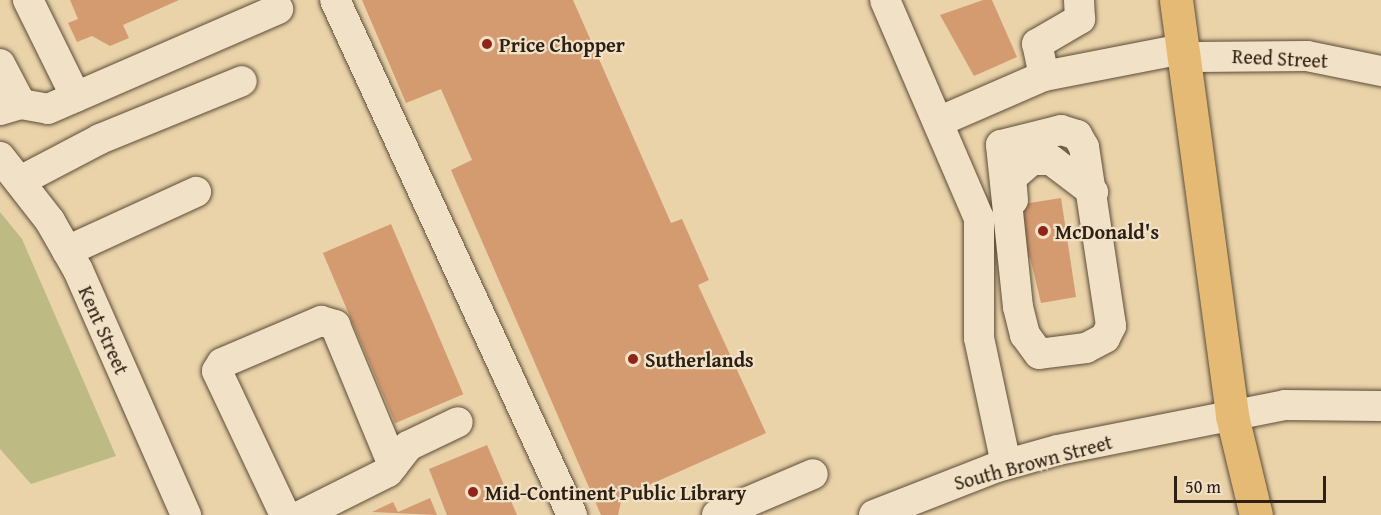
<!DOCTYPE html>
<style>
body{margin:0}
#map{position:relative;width:1381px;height:515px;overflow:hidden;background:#ead3a9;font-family:"Gentium Book Plus",serif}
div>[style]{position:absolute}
.green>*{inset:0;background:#bdba84}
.building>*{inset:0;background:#d49b71;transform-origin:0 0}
.roads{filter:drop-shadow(0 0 2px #5d4d39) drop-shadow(0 0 2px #5d4d39)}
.minor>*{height:30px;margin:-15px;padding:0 15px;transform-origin:15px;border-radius:15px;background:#f1e2c7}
.highway>*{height:33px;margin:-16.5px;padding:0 16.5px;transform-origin:16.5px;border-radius:16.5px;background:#e5ba74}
.dots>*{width:16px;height:16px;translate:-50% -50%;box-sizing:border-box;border:3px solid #f1e2c7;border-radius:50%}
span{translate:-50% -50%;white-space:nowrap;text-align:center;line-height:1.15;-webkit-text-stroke:4.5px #f1e2c7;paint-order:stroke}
.poi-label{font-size:20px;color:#2e2014;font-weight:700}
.left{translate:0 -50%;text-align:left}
.street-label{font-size:20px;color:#2e2014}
.scale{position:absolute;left:1174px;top:476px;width:152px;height:27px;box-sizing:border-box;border:3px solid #2e2014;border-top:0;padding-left:8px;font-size:18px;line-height:21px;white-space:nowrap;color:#2e2014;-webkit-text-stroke:4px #f1e2c7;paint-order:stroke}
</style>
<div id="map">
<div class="green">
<i style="clip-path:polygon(0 212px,22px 239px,116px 456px,31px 484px,0 449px)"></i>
</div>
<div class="building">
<i style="clip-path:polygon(70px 0,179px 0,123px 25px,129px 38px,110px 46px,92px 36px,77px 42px,68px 23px,78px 19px)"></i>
<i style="clip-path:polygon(362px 0,573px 0,671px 223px,682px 219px,709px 280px,698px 285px,766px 433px,622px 497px,618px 515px,601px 515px,451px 170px,472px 160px,441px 89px,406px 103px)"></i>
<i style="clip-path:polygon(983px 0,992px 0,1017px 57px,974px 76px,940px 15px)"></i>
<i style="clip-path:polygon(1061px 198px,1076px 297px,1041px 303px,1030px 257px,1025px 258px,1017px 205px)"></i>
<i style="left:391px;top:224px;width:185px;height:74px;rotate:67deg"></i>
<i style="clip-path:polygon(487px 445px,517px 515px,447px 515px,429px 469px)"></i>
<i style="clip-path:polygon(430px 498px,437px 515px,372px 512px,393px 502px,398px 512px)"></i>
</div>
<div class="roads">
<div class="minor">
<i style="left:28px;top:0;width:108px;rotate:63.7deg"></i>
<i style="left:335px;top:0;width:567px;rotate:65.29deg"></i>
<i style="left:885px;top:0;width:237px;rotate:66.7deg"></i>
<i style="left:979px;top:218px;width:120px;rotate:90deg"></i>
<i style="left:979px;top:338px;width:129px;rotate:77.9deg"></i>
<i style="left:0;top:64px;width:45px;rotate:62.3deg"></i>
<i style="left:1044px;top:76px;width:33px;rotate:-102deg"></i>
<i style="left:1037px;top:44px;width:50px;rotate:-30.2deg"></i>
<i style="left:1080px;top:19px;width:19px;rotate:-93deg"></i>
<i style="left:0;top:110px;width:22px;rotate:-16deg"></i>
<i style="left:21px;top:104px;width:27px;rotate:10deg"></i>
<i style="left:48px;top:109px;width:251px;rotate:-23.5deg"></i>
<i style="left:938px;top:122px;width:116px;rotate:-23.5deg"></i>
<i style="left:1044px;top:76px;width:136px;rotate:-11deg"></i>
<i style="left:1178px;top:50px;width:19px;rotate:21deg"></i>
<i style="left:1196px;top:57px;width:111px;rotate:-0.5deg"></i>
<i style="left:1307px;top:56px;width:76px;rotate:11.5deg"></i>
<i style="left:1061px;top:130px;width:17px;rotate:17deg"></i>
<i style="left:1077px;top:135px;width:14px;rotate:60deg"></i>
<i style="left:1084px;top:147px;width:181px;rotate:81.4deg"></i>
<i style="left:1111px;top:326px;width:13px;rotate:117deg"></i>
<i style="left:1105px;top:338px;width:21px;rotate:152deg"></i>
<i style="left:1086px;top:348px;width:47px;rotate:172.7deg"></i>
<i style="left:1039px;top:354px;width:24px;rotate:-126deg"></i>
<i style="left:1025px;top:335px;width:29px;rotate:-104deg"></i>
<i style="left:1018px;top:307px;width:163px;rotate:-96deg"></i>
<i style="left:1001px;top:145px;width:62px;rotate:-14deg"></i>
<i style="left:0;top:157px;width:81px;rotate:52deg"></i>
<i style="left:50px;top:221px;width:56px;rotate:60.3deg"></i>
<i style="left:78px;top:270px;width:268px;rotate:66.2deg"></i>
<i style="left:20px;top:181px;width:90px;rotate:-27.7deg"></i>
<i style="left:100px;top:139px;width:153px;rotate:-22.2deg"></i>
<i style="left:1013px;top:200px;width:22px;rotate:-95deg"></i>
<i style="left:1011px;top:178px;width:28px;rotate:-41deg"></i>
<i style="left:1032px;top:160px;width:19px"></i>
<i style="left:1051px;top:160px;width:53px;rotate:37.3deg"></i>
<i style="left:67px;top:251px;width:142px;rotate:-24.6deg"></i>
<i style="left:285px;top:515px;width:159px;rotate:-115.3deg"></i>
<i style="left:217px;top:371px;width:9px;rotate:-58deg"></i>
<i style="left:222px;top:363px;width:108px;rotate:-23deg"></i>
<i style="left:321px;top:321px;width:15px;rotate:16deg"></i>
<i style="left:335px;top:325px;width:152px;rotate:67.5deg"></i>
<i style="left:302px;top:515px;width:96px;rotate:-26.6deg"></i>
<i style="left:388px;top:472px;width:33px;rotate:-52deg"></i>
<i style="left:408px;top:446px;width:55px;rotate:-25.6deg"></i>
<i style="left:717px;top:515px;width:104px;rotate:-23.1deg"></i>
<i style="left:874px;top:515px;width:132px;rotate:-21.3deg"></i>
<i style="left:997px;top:467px;width:63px;rotate:-15.6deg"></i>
<i style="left:1058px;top:450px;width:231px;rotate:-11.2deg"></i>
<i style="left:1285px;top:405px;width:96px;rotate:0.6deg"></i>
</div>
<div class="highway">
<i style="left:1176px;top:0;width:420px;rotate:82.3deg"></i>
<i style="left:1232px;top:416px;width:102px;rotate:76.4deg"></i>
</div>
</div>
<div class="dots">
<i style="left:487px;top:44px;background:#8f2418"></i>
<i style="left:1043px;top:231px;background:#8f2418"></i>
<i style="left:633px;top:359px;background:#8f2418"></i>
<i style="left:473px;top:492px;background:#8f2418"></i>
</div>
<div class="poi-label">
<span class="left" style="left:499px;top:44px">Price Chopper</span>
<span class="left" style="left:1055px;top:231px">McDonald's</span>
<span class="left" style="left:645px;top:359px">Sutherlands</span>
<span class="left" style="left:485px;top:492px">Mid-Continent Public Library</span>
</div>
<div class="street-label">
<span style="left:1280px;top:58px;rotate:3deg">Reed Street</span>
<span style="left:104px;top:330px;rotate:66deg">Kent Street</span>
<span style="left:1033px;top:462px;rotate:-15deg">South Brown Street</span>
</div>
<div class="scale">50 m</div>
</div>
